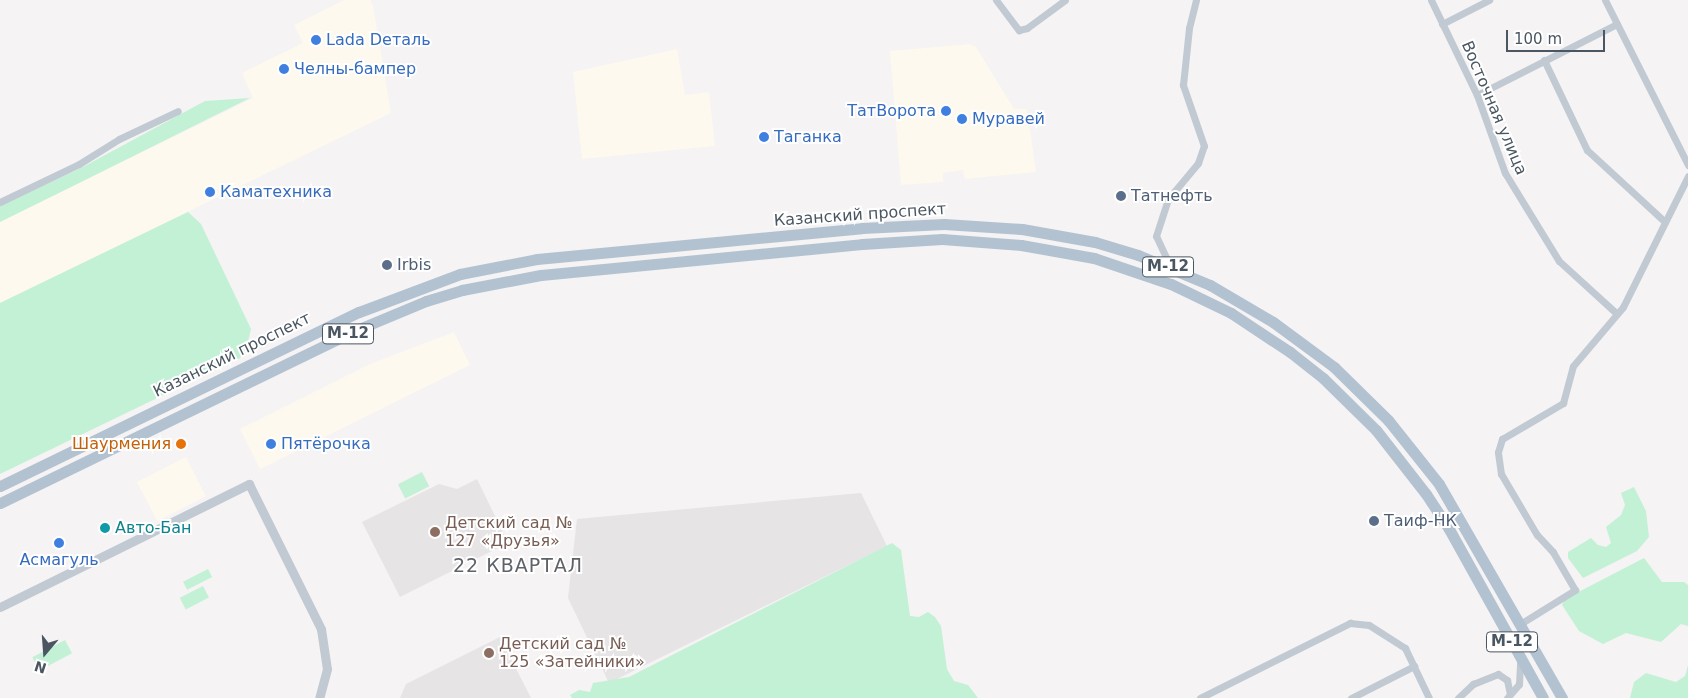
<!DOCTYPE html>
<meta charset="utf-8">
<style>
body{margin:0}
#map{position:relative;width:1688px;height:698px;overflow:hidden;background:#f5f3f3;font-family:"DejaVu Sans",sans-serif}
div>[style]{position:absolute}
.commercial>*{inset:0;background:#fdf9ef;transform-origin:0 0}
.education>*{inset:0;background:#e6e4e5}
.green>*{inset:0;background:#c3f1d5;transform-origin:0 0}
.minor>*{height:7px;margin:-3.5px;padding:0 3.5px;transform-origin:3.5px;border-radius:3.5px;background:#c1cad2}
.tertiary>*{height:9px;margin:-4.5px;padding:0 4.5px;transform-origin:4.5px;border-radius:4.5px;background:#c1cad2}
.primary>*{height:11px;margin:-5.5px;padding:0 5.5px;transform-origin:5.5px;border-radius:5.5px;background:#b3c2d1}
.dots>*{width:14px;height:14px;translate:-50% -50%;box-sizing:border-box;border:2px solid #fff;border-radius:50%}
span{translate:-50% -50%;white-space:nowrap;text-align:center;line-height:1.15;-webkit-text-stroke:4px #fff;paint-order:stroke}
.shield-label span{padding:1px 4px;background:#fff;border:1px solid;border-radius:4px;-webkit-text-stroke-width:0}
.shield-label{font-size:15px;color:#4a5661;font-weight:700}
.shop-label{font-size:16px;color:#366cbe}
.left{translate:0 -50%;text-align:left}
.right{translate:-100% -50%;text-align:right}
.street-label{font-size:16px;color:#4a5661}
.service-label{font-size:16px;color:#4e5e75}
.food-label{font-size:16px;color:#c56008}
.education-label{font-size:16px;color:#785e54}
.culture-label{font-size:16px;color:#0d838f}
.quarter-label{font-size:19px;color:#5f6368;letter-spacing:1px}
.north{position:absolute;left:20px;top:628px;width:50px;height:50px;-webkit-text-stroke:4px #fff;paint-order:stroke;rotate:198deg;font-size:14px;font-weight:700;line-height:20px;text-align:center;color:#4a5661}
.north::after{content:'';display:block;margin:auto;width:18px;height:22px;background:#4a5661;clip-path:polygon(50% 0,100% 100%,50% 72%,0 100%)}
.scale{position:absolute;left:1506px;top:30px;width:99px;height:22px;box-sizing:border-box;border:2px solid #4a5661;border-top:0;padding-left:6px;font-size:15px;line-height:18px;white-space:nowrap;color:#4a5661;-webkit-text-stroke:4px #fff;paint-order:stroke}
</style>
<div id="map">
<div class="commercial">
<i style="clip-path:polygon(344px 0,370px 0,373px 6px,391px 113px,0 303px,0 222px,253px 98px,242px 73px,303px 43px,294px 25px)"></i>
<i style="clip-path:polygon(970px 44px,976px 47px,1014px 109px,1027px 109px,1036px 172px,965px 179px,963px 170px,943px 173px,943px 182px,901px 185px,890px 51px)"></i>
<i style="clip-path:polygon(677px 49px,685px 95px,709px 92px,715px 146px,582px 159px,573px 72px)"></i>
<i style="clip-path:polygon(454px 332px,470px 365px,260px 469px,240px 429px,370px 364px)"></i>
<i style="left:186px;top:457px;width:44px;height:55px;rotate:63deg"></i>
</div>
<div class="education">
<i style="clip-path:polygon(477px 479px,508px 543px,400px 597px,362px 522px,439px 484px,457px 489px)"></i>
<i style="clip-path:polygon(861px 493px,887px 546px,609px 683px,568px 598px,577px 519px)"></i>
<i style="clip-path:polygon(500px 637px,531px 698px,400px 698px,406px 684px)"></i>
</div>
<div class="green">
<i style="clip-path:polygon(250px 98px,73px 186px,0 222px,0 206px,81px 168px,205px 101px)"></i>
<i style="clip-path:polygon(188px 212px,201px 224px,251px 329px,246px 350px,240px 358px,0 474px,0 303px)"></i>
<i style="left:422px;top:472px;width:16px;height:27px;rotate:63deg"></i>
<i style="clip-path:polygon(1634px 487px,1646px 511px,1649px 537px,1637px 551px,1583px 578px,1568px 558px,1568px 552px,1591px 538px,1598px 545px,1606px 547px,1611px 543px,1606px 527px,1621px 515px,1625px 505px,1621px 493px)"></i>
<i style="clip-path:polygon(892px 543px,901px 550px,910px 616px,919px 617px,928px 612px,935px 617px,941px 626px,947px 669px,954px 681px,968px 685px,978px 698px,572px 698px,570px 695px,579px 690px,590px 692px,593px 683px,629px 677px)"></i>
<i style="clip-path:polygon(1644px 558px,1662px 582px,1684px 582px,1688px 585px,1688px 626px,1681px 624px,1661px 642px,1626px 633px,1603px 644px,1579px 631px,1562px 605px,1565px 599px)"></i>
<i style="left:208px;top:569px;width:9px;height:28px;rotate:63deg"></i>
<i style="left:203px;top:586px;width:13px;height:26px;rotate:63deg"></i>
<i style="left:65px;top:640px;width:15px;height:37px;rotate:62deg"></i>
<i style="clip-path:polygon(1688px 665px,1688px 698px,1630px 698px,1634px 682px,1646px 673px,1676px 682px,1685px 676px)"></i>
</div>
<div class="minor">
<i style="left:996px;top:0;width:38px;rotate:53deg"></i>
<i style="left:1019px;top:30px;width:8px;rotate:-14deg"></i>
<i style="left:1027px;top:28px;width:47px;rotate:-36.4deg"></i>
<i style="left:1431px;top:0;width:106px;rotate:64.2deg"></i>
<i style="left:1477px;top:95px;width:83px;rotate:70.3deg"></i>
<i style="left:1505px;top:173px;width:103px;rotate:58.5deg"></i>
<i style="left:1559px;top:261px;width:77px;rotate:42.4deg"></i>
<i style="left:1605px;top:0;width:185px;rotate:63.3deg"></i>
<i style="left:1442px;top:24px;width:53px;rotate:-27.1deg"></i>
<i style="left:1544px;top:60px;width:100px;rotate:64.5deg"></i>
<i style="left:1587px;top:150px;width:106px;rotate:42.7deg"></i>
<i style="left:1477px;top:95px;width:157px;rotate:-26.9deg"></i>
<i style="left:0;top:202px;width:88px;rotate:-25.7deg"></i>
<i style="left:79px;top:164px;width:47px;rotate:-32deg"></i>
<i style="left:119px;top:139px;width:65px;rotate:-25.4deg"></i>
<i style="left:1171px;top:268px;width:35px;rotate:-115deg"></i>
<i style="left:1156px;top:236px;width:39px;rotate:-72deg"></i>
<i style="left:1168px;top:199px;width:47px;rotate:-50.2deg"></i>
<i style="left:1198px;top:163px;width:18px;rotate:-71deg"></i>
<i style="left:1204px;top:146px;width:65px;rotate:-109deg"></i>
<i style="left:1183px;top:85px;width:57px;rotate:-84deg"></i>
<i style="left:1189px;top:28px;width:29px;rotate:-76deg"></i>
<i style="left:1520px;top:624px;width:65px;rotate:-31.7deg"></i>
<i style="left:1575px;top:590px;width:44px;rotate:-120.1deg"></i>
<i style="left:1553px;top:552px;width:23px;rotate:-133deg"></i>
<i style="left:1537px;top:535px;width:71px;rotate:-120.5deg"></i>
<i style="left:1501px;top:474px;width:22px;rotate:-98deg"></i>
<i style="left:1498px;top:452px;width:14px;rotate:-73deg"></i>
<i style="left:1502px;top:439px;width:71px;rotate:-30.5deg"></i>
<i style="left:1563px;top:403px;width:38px;rotate:-75deg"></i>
<i style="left:1573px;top:366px;width:77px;rotate:-49.7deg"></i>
<i style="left:1623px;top:307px;width:146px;rotate:-63.6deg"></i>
<i style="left:1200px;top:698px;width:168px;rotate:-26.6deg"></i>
<i style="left:1350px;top:623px;width:19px;rotate:6deg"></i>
<i style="left:1369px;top:625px;width:43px;rotate:32.6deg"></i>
<i style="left:1405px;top:648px;width:55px;rotate:64.4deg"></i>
<i style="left:1351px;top:698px;width:71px;rotate:-26.9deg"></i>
<i style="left:1458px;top:698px;width:21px;rotate:-43deg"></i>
<i style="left:1473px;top:684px;width:27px;rotate:-22deg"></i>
<i style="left:1498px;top:674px;width:11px;rotate:34deg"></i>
<i style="left:1507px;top:680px;width:14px;rotate:78deg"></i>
<i style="left:1507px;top:698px;width:18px;rotate:-49deg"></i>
<i style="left:1519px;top:684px;width:22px;rotate:-87deg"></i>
</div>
<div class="tertiary">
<i style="left:0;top:607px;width:278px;rotate:-26.3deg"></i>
<i style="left:249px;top:484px;width:162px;rotate:63.6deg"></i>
<i style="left:321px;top:629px;width:40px;rotate:81.5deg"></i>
<i style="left:327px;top:669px;width:30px;rotate:105deg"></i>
</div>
<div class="primary">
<i style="left:0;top:486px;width:399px;rotate:-25.9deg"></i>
<i style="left:359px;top:312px;width:108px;rotate:-20.6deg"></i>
<i style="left:460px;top:274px;width:78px;rotate:-11deg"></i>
<i style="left:537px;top:259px;width:326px;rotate:-5.4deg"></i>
<i style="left:862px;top:228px;width:82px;rotate:-2.8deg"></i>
<i style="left:944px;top:224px;width:78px;rotate:3.7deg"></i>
<i style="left:1022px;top:229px;width:74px;rotate:10.1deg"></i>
<i style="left:1095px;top:242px;width:45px;rotate:16.8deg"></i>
<i style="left:1138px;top:255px;width:78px;rotate:22.6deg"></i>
<i style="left:1210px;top:285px;width:73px;rotate:30.4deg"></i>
<i style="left:1273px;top:322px;width:76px;rotate:36.4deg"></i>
<i style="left:1334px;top:367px;width:76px;rotate:44.5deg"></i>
<i style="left:1388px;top:420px;width:82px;rotate:51.4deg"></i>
<i style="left:1439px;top:484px;width:247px;rotate:60.1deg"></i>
<i style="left:0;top:503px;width:394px;rotate:-25.9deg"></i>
<i style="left:354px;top:331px;width:78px;rotate:-22.6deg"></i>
<i style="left:426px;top:301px;width:38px;rotate:-17deg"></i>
<i style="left:462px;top:290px;width:80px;rotate:-10.8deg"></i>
<i style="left:541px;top:275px;width:322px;rotate:-5.5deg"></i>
<i style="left:862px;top:244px;width:80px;rotate:-3.6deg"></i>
<i style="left:942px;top:239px;width:79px;rotate:4.3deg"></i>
<i style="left:1021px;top:245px;width:74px;rotate:10.1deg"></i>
<i style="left:1094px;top:258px;width:81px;rotate:18.7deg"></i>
<i style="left:1171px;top:284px;width:67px;rotate:25.8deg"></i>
<i style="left:1231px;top:313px;width:71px;rotate:33.5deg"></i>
<i style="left:1290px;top:352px;width:42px;rotate:38.2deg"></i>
<i style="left:1323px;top:378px;width:74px;rotate:44.5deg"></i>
<i style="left:1376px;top:430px;width:81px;rotate:52deg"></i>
<i style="left:1426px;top:494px;width:42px;rotate:56.7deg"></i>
<i style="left:1449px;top:529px;width:193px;rotate:60.9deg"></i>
</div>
<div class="dots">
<i style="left:316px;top:40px;background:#3f7fe0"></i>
<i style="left:284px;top:69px;background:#3f7fe0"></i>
<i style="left:946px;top:111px;background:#3f7fe0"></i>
<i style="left:962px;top:119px;background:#3f7fe0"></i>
<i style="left:764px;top:137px;background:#3f7fe0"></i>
<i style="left:210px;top:192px;background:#3f7fe0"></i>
<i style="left:1121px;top:196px;background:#5c6f8a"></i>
<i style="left:387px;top:265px;background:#5c6f8a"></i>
<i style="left:181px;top:444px;background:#e8710a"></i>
<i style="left:271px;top:444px;background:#3f7fe0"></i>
<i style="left:1374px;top:521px;background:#5c6f8a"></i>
<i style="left:105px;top:528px;background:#0f9aa8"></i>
<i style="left:435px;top:532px;background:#8d6e63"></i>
<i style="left:59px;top:543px;background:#3f7fe0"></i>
<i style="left:489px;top:653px;background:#8d6e63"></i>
</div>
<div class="shield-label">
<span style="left:1168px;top:267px">М-12</span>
<span style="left:348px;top:334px">М-12</span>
<span style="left:1512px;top:642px">М-12</span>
</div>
<div class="shop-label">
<span class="left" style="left:326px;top:40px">Lada Dеталь</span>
<span class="left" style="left:294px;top:69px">Челны-бампер</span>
<span class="right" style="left:936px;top:111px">ТатВорота</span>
<span class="left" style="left:972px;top:119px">Муравей</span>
<span class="left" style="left:774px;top:137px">Таганка</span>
<span class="left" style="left:220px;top:192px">Каматехника</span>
<span class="left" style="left:281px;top:444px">Пятёрочка</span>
<span style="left:59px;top:560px">Асмагуль</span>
</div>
<div class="street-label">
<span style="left:1494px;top:108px;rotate:67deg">Восточная улица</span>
<span style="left:860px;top:215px;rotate:-4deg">Казанский проспект</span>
<span style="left:232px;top:355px;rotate:-26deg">Казанский проспект</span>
</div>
<div class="service-label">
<span class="left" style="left:1131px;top:196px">Татнефть</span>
<span class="left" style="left:397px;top:265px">Irbis</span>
<span class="left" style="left:1384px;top:521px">Таиф-НК</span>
</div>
<div class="food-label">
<span class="right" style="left:171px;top:444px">Шаурмения</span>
</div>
<div class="education-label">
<span class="left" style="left:445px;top:532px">Детский сад №<br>127 «Друзья»</span>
<span class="left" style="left:499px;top:653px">Детский сад №<br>125 «Затейники»</span>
</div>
<div class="culture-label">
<span class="left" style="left:115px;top:528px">Авто-Бан</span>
</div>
<div class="quarter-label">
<span style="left:518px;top:566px">22 КВАРТАЛ</span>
</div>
<div class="north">N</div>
<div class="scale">100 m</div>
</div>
